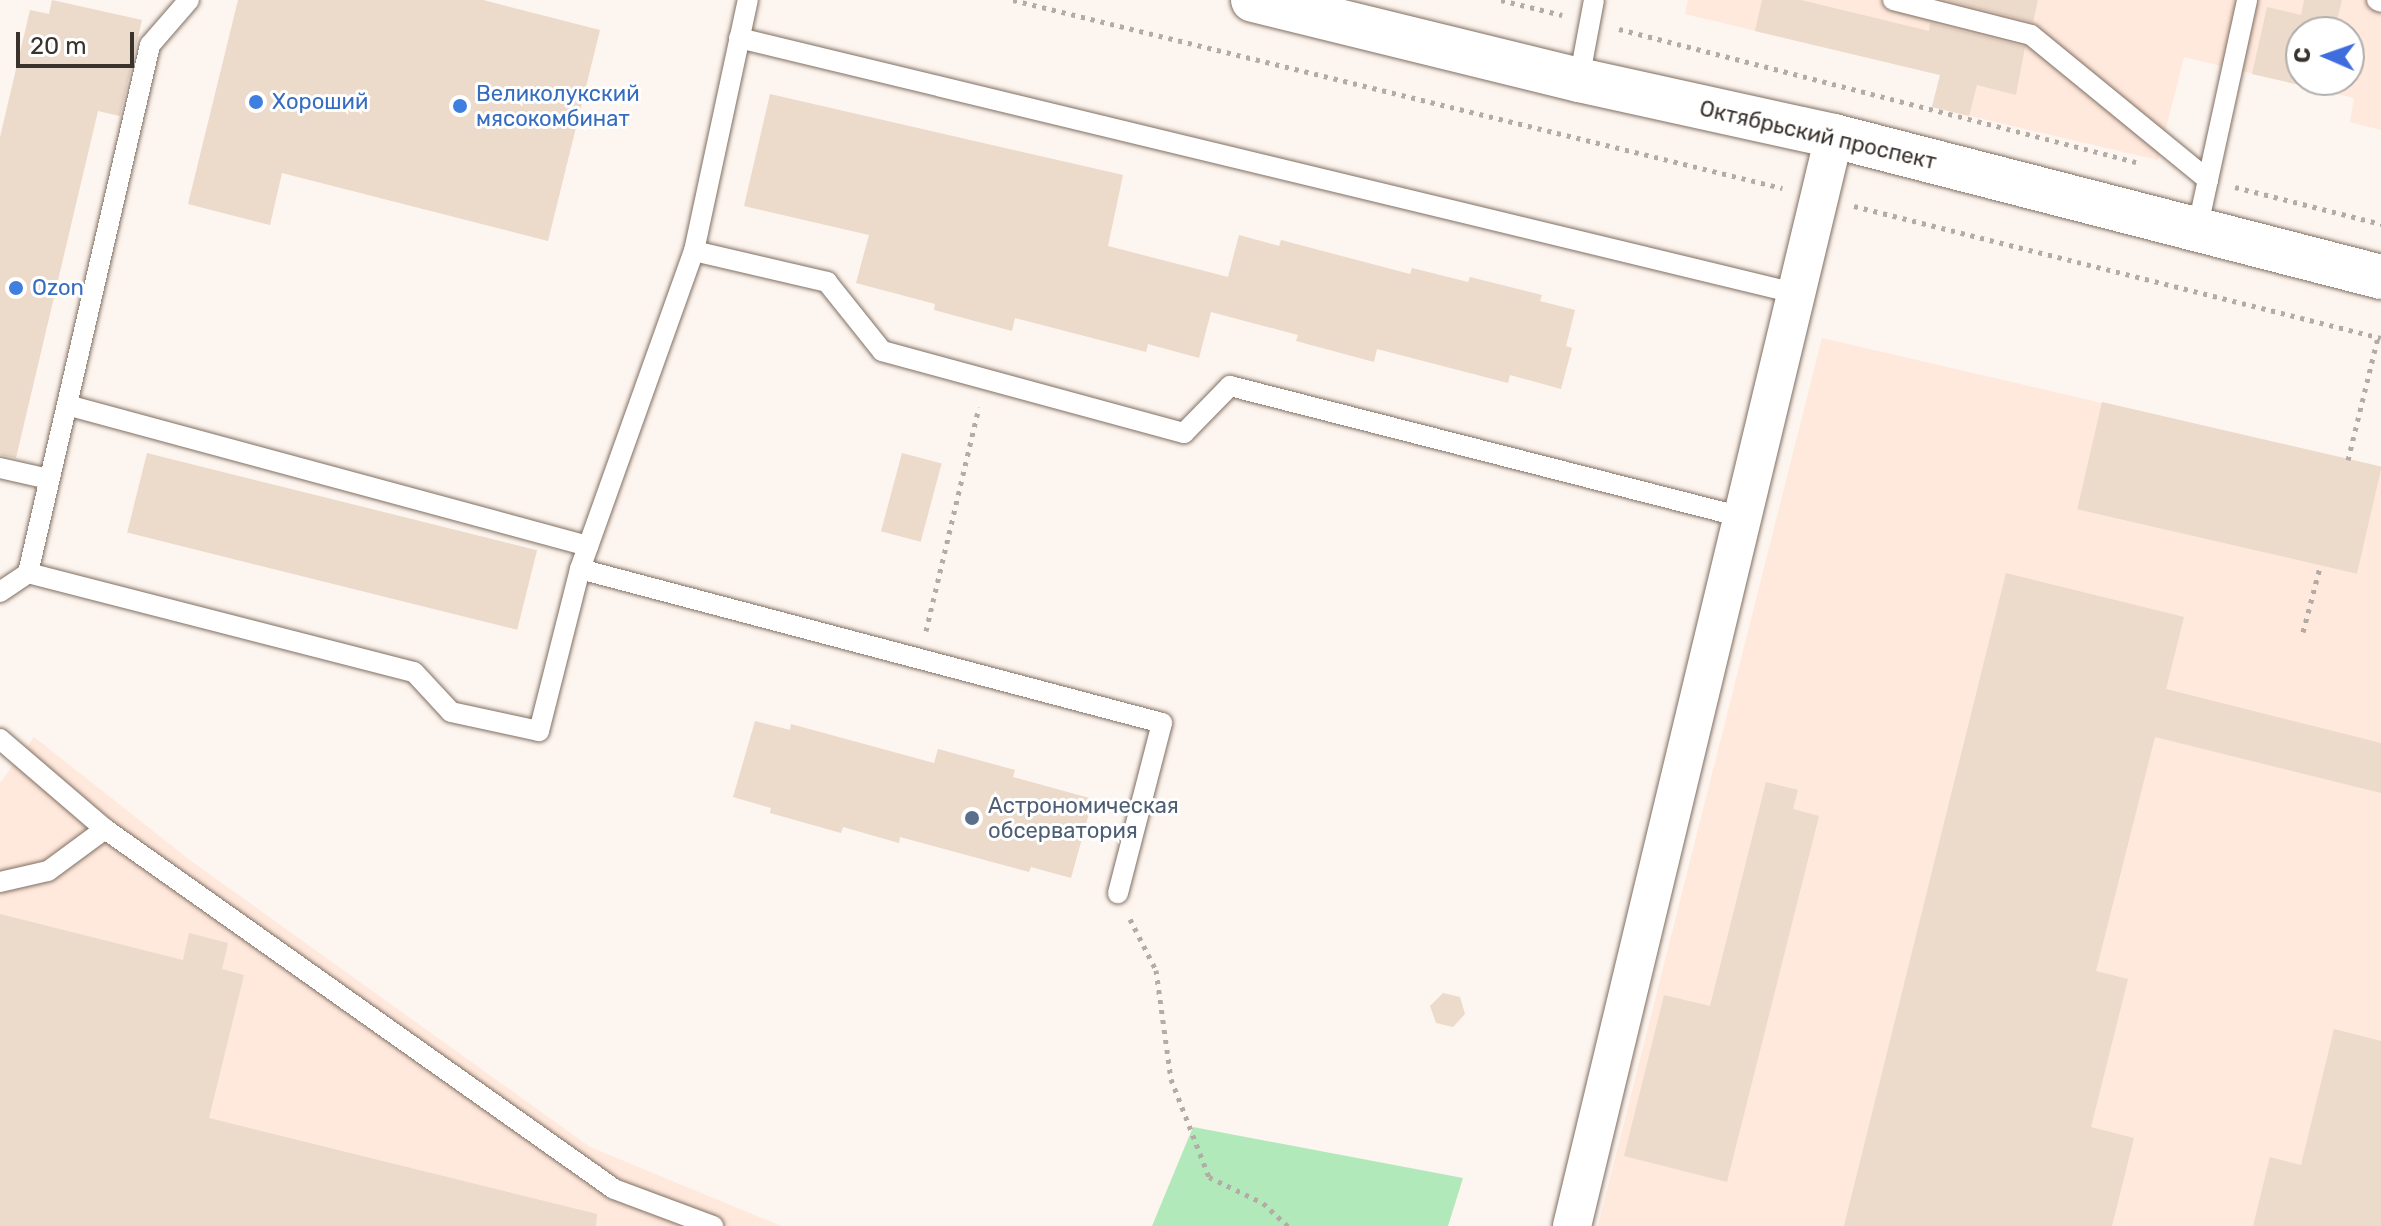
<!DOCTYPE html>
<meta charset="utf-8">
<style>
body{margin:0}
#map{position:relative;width:2381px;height:1226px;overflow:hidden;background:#fdf5ef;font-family:Rubik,sans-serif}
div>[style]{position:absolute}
.industrial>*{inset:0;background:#ffe8dc}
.green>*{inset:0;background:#b1e9bb}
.building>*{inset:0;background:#ecdaca;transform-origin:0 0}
.path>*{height:5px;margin-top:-2.5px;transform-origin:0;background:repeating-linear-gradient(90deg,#b3aba5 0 4px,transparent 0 10px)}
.roads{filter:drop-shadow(0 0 2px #806f62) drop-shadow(0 0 2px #806f62)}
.service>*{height:20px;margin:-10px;padding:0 10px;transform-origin:10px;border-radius:10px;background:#fff}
.minor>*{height:38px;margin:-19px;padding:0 19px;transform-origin:19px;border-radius:19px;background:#fff}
.primary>*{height:44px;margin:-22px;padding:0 22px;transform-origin:22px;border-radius:22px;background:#fff}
.dots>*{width:22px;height:22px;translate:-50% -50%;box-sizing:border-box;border:4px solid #fff;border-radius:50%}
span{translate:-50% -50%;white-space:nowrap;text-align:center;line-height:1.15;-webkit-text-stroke:6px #fff;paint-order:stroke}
.shop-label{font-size:22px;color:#366cbe}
.left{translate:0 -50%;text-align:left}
.street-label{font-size:22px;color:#3a332d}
.service-label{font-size:22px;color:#4e5e75}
.north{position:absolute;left:2285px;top:16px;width:80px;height:80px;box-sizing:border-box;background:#fff;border:2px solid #b0adab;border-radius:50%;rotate:272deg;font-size:22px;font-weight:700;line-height:32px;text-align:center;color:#3a332d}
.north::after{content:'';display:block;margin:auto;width:28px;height:36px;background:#406dde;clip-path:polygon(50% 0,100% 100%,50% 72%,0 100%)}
.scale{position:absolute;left:16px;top:32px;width:118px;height:36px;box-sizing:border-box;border:4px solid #3a332d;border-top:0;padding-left:10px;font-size:24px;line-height:28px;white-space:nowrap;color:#3a332d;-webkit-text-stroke:6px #fff;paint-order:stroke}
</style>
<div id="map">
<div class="industrial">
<i style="clip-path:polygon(evenodd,1688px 0,2381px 0,2381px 130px,2350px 122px,2354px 98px,2184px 57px,2158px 160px,1932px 107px,1940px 75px,1685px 14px,1688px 0,2301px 32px,2349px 32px,2349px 80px,2301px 80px,2301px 32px)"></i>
<i style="clip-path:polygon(1822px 338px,2381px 468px,2381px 1226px,1598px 1226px)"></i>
<i style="clip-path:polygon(34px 737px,191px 861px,590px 1147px,781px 1226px,0 1226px,0 783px)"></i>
</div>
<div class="green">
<i style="clip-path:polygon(1193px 1127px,1463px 1178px,1448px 1226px,1152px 1226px)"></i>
</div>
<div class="building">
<i style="clip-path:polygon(52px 0,142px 20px,120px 116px,98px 111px,16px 458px,0 455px,0 137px,30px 10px,49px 14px)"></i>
<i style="clip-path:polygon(238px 0,483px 0,600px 30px,548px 241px,282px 173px,270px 225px,188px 204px)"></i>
<i style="clip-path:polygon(1762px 0,1801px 0,1929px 31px,1930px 23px,2025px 47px,2016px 95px,1977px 85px,1969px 116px,1932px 107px,1940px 75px,1755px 31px)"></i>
<i style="clip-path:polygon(1946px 0,2038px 0,2033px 22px)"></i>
<i style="clip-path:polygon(2304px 0,2342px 0,2334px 32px,2301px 32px,2301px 80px,2323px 80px,2321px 90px,2252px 74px,2267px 7px,2301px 15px)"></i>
<i style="clip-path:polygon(770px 94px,1123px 175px,1108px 246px,1228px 277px,1239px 235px,1279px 246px,1281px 240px,1410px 274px,1412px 268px,1468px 282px,1470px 277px,1542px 295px,1540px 301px,1575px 310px,1566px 346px,1572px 348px,1561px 389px,1510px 375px,1508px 383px,1377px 349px,1374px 362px,1296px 341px,1298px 335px,1211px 312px,1199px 358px,1148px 344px,1146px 352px,1015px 318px,1012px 331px,934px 310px,935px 304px,856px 283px,869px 235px,744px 206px)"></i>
<i style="left:2102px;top:402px;width:287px;height:110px;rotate:13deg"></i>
<i style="left:147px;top:453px;width:402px;height:82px;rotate:14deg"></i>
<i style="left:902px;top:453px;width:41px;height:81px;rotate:15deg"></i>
<i style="clip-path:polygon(2006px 573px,2184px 617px,2166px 689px,2381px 743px,2381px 793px,2155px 737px,2096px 971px,2128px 979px,2091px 1127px,2134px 1138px,2112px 1226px,1844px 1226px)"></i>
<i style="clip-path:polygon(755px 721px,790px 730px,791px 724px,934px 763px,938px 749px,1015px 770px,1013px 777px,1093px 799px,1071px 878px,1031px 867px,1029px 872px,900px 837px,899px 843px,843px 827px,841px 833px,770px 813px,771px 808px,733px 797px)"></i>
<i style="clip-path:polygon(1766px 782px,1798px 790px,1793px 809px,1819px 816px,1727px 1182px,1624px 1156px,1664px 995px,1710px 1006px)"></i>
<i style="clip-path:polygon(0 914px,183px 960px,189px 933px,228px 943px,222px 969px,244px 975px,209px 1118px,597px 1214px,596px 1226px,0 1226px)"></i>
<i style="clip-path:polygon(1443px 993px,1460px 997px,1465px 1014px,1453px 1027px,1436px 1023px,1430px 1006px)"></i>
<i style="clip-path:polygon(2334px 1029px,2381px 1041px,2381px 1226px,2253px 1226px,2270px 1157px,2301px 1165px)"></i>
</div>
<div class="path">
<i style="left:1013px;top:0;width:792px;rotate:13.74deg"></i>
<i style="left:1501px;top:0;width:63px;rotate:13.8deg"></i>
<i style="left:1619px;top:29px;width:534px;rotate:14.43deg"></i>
<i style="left:2235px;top:187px;width:151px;rotate:14.2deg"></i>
<i style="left:1854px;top:206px;width:543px;rotate:14.06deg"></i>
<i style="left:2348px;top:460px;width:127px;rotate:-76.3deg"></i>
<i style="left:926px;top:631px;width:230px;rotate:-76.7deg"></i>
<i style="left:2303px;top:632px;width:67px;rotate:-75.3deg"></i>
<i style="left:1130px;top:919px;width:57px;rotate:63deg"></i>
<i style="left:1156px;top:970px;width:110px;rotate:82.2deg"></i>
<i style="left:1171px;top:1079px;width:105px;rotate:68.8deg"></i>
<i style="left:1209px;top:1177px;width:60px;rotate:25.7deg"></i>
<i style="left:1263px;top:1203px;width:34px;rotate:43deg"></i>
</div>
<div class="roads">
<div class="service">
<i style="left:189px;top:0;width:60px;rotate:130.9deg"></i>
<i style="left:150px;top:45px;width:542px;rotate:103.01deg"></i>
<i style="left:28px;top:573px;width:398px;rotate:14.4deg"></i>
<i style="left:414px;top:672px;width:54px;rotate:47.2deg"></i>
<i style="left:451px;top:712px;width:90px;rotate:12.2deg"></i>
<i style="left:539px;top:731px;width:167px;rotate:-75.8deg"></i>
<i style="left:580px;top:569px;width:338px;rotate:-70.3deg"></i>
<i style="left:694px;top:251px;width:257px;rotate:-77.9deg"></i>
<i style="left:1893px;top:0;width:142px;rotate:14.2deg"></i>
<i style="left:2031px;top:35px;width:229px;rotate:39.3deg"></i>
<i style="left:2377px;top:0;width:4px;rotate:27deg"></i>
<i style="left:739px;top:38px;width:1086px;rotate:13.58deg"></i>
<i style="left:1579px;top:80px;width:81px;rotate:-79.4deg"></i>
<i style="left:2197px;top:230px;width:235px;rotate:-77.7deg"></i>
<i style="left:694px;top:251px;width:137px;rotate:13.1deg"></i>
<i style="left:827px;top:282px;width:88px;rotate:51.4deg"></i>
<i style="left:882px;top:351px;width:313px;rotate:15.2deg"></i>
<i style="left:1184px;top:433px;width:66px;rotate:-45.6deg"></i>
<i style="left:1230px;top:386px;width:528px;rotate:14.35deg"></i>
<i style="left:67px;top:405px;width:540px;rotate:15.14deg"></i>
<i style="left:0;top:468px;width:50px;rotate:12.7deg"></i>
<i style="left:580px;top:569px;width:602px;rotate:14.82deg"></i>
<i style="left:1162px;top:723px;width:176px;rotate:104.5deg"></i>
<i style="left:0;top:592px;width:34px;rotate:-34deg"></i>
<i style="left:0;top:739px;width:138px;rotate:40.6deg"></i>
<i style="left:105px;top:829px;width:623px;rotate:35.27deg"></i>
<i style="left:614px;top:1189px;width:106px;rotate:20.5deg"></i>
<i style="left:0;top:882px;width:49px;rotate:-12.9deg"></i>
<i style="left:48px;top:871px;width:71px;rotate:-36.4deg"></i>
</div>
<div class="minor">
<i style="left:1572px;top:1226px;width:1121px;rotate:-76.48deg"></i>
</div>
<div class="primary">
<i style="left:1253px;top:0;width:336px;rotate:13.8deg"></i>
<i style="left:1579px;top:80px;width:261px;rotate:12.4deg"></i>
<i style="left:1834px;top:136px;width:565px;rotate:14.45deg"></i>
</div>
</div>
<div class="dots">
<i style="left:256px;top:102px;background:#3f7fe0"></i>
<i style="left:460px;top:106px;background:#3f7fe0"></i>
<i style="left:16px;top:288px;background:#3f7fe0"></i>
<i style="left:972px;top:818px;background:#5c6f8a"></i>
</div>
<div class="shop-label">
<span class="left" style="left:476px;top:106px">Великолукский<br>мясокомбинат</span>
<span class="left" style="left:272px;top:102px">Хороший</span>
<span class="left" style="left:32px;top:288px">Ozon</span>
</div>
<div class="street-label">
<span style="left:1818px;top:135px;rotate:13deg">Октябрьский проспект</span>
</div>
<div class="service-label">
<span class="left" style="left:988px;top:818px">Aстрономическая<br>обсерватория</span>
</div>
<div class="north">С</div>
<div class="scale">20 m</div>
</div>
